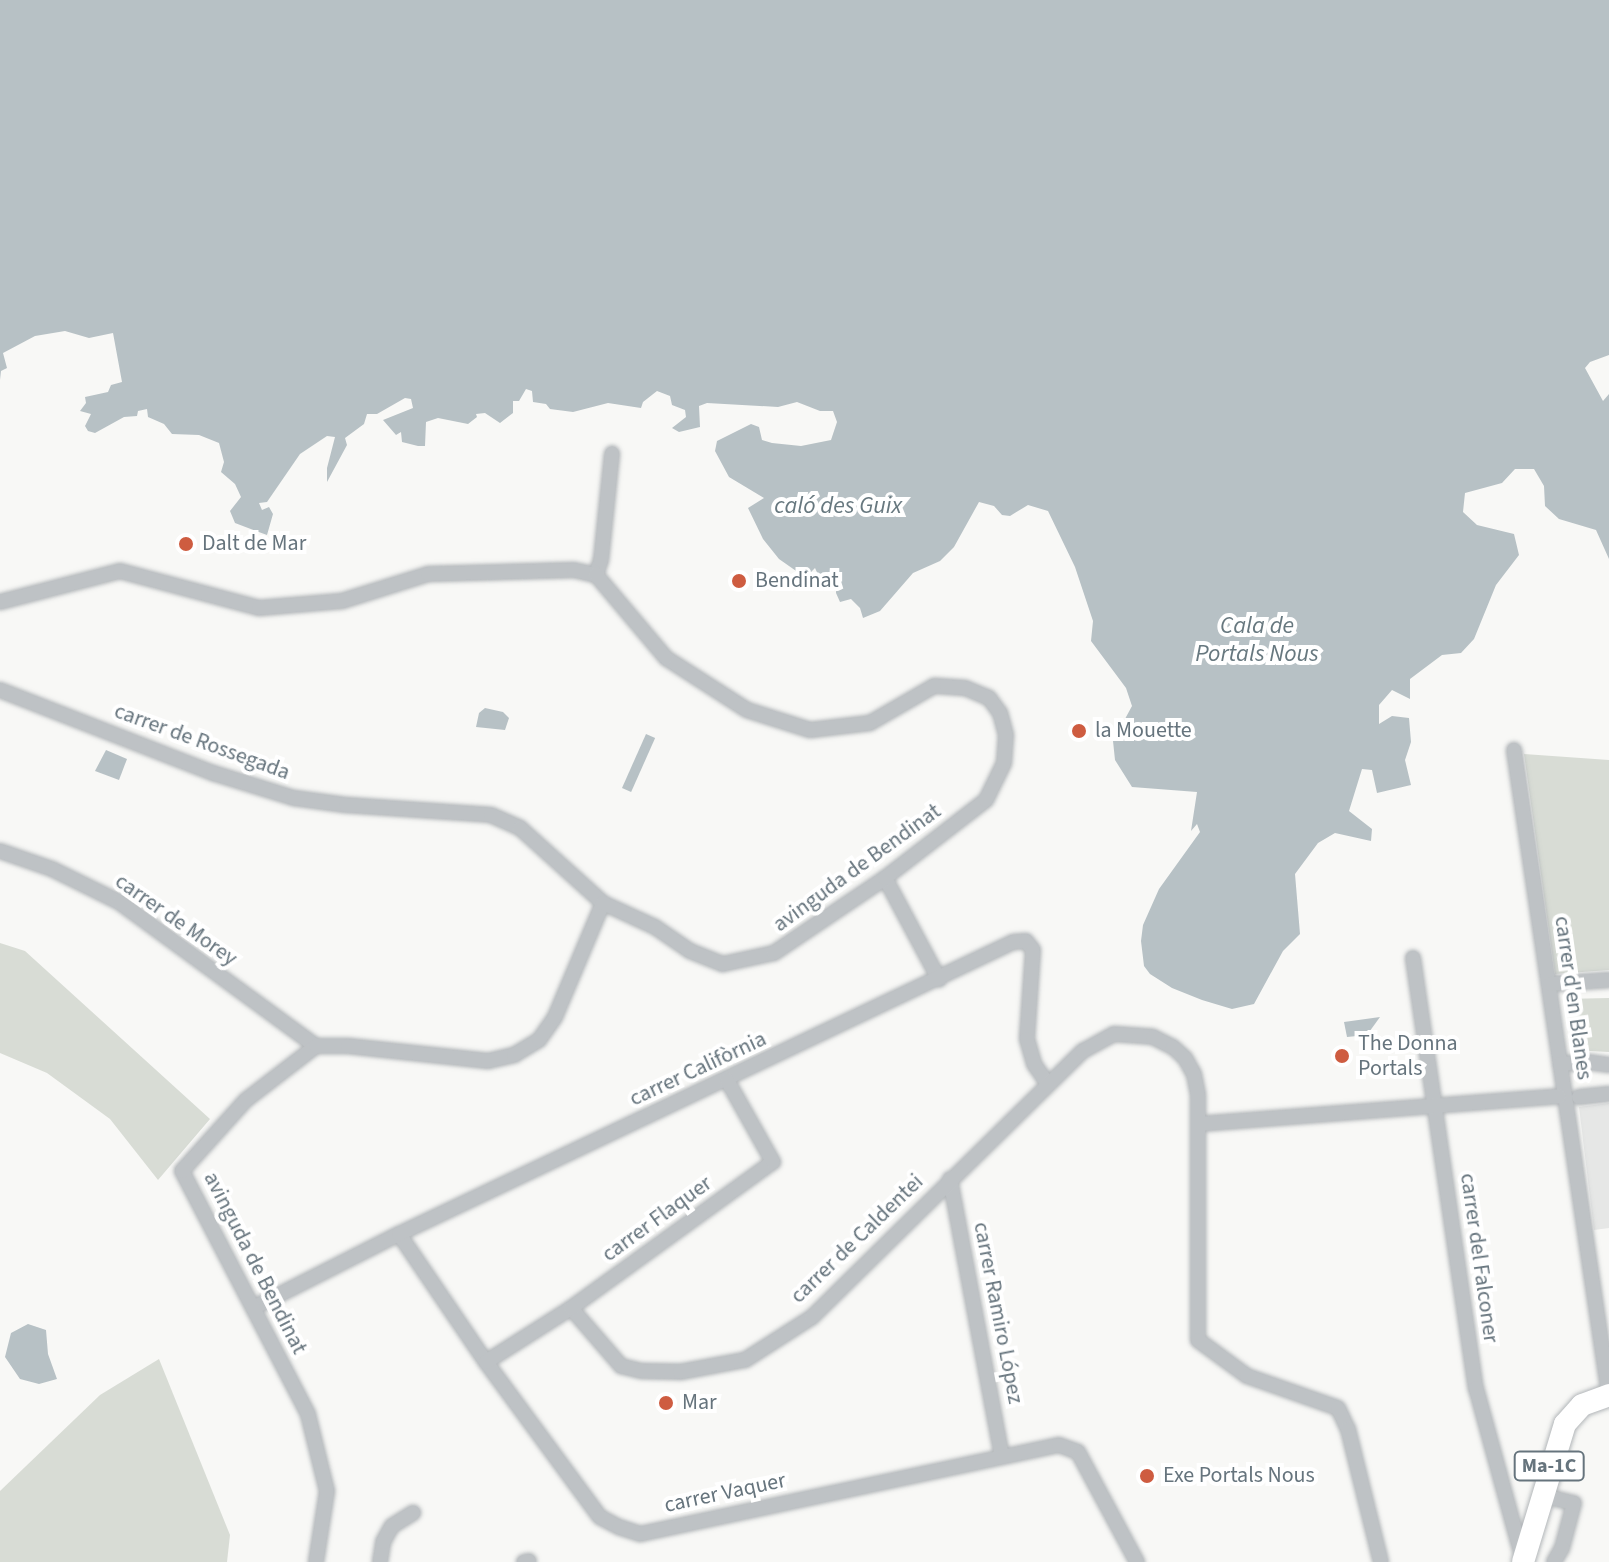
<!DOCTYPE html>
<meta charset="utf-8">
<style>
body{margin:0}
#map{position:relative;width:1609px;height:1562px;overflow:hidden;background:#f8f8f6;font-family:"Source Sans 3",sans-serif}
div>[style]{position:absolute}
.built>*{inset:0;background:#e6e7e6}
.green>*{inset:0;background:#d8dcd5}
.water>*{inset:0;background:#b7c1c5;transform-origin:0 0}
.roads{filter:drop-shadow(0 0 2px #b2b6b9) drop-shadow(0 0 2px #b2b6b9)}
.minor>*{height:14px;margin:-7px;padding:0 7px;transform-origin:7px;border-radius:7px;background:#bec2c5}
.primary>*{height:22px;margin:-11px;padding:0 11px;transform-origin:11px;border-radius:11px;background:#fff}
.dots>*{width:22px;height:22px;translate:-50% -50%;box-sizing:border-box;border:4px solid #fff;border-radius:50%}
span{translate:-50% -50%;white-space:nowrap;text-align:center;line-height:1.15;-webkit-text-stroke:8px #fff;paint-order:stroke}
.shield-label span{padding:2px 6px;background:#fff;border:2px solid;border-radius:6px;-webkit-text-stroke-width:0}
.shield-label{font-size:20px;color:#66747d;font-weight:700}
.poi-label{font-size:22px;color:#66747d}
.left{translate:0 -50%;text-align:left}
.street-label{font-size:22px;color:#66747d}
.water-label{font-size:24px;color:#67787f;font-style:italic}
</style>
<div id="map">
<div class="built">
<i style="clip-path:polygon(1609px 1103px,1609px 1228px,1594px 1230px,1579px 1107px)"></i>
</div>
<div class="green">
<i style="clip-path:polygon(1524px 754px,1609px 760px,1609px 970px,1555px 974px)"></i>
<i style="clip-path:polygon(0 943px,25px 951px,210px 1119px,158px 1180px,110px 1119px,47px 1073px,0 1053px)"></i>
<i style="clip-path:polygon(1609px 998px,1609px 1052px,1572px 1050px,1564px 999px)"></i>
<i style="clip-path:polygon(159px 1359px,230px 1535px,227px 1562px,0 1562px,0 1491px,100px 1395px)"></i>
</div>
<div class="water">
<i style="clip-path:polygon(0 0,1609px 0,1609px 355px,1590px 362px,1585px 368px,1603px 401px,1609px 394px,1609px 559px,1596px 530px,1559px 519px,1545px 506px,1544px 486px,1534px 469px,1515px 469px,1502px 483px,1465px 493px,1463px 512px,1477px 525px,1514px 534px,1519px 555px,1496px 585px,1474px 639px,1461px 653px,1442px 655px,1410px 679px,1410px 699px,1392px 690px,1379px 705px,1379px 724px,1392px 716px,1409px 718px,1411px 742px,1405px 760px,1411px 785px,1377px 793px,1372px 770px,1362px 769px,1349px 811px,1372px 829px,1371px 841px,1335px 833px,1318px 843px,1295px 874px,1300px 934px,1283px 951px,1254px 1004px,1232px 1009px,1202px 1000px,1172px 988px,1150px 974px,1144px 966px,1141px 941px,1143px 925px,1159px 889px,1200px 832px,1197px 824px,1191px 831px,1197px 792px,1132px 787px,1115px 760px,1113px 741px,1132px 706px,1126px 688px,1091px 641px,1093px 621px,1075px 567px,1048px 511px,1028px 505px,1010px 516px,1002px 515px,994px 506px,979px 502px,954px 547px,940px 561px,913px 573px,880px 611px,863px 618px,860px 608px,851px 599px,840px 602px,836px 593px,837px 572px,821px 581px,815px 568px,802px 581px,799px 573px,779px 559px,763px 539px,748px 508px,764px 498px,729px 477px,715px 451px,717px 441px,751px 424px,759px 427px,762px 440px,772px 443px,801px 446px,831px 440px,837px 422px,833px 411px,820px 411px,797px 402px,778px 407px,707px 403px,699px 406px,700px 427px,679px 432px,672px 428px,686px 417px,685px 410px,672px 405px,670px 396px,657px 391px,643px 402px,641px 408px,608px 403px,573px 412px,550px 409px,546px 404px,533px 402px,532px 391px,526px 389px,519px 401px,513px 401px,513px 413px,500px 423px,485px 413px,476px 414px,477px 417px,468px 424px,438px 418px,426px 422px,425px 446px,418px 446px,402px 442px,401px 432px,396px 435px,383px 420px,413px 408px,411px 399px,405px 398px,377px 414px,367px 414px,364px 424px,345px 438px,347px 445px,327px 482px,327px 468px,335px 437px,327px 436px,300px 454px,267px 502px,259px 503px,262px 510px,269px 507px,273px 514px,267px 535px,235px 523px,230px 511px,241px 497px,235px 484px,221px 472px,224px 462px,219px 443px,199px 435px,172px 434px,164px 424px,148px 417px,147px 409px,138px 411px,137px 416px,124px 417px,95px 433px,88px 431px,85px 426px,91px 414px,80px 411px,86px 403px,85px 397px,108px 392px,111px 385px,122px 382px,113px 333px,89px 338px,65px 331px,35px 336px,3px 353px,7px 368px,1px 371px,0 380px)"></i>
<i style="clip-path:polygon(485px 708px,503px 712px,509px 718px,505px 730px,476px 727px,479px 713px)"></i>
<i style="left:646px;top:734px;width:10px;height:59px;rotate:24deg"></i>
<i style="clip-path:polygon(106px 750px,127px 759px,119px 780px,95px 771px)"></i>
<i style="clip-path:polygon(1380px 1017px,1367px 1035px,1347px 1037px,1344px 1022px)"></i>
<i style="clip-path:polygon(28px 1324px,46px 1330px,48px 1354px,57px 1379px,39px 1384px,20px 1379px,5px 1357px,11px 1333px)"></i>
</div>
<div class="roads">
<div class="minor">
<i style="left:596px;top:575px;width:16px;rotate:-72deg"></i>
<i style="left:601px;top:560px;width:107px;rotate:-84.1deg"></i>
<i style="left:0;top:602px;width:124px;rotate:-14.5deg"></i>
<i style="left:120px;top:571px;width:144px;rotate:14.9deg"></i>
<i style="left:259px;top:608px;width:83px;rotate:-4.8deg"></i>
<i style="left:342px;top:601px;width:90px;rotate:-17.4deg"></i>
<i style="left:428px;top:574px;width:146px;rotate:-1.6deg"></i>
<i style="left:574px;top:570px;width:23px;rotate:13deg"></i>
<i style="left:0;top:690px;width:229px;rotate:21.3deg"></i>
<i style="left:213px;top:773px;width:85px;rotate:17.2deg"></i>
<i style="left:294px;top:798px;width:52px;rotate:7.7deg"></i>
<i style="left:346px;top:805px;width:145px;rotate:3.9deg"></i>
<i style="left:491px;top:815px;width:32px;rotate:24deg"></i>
<i style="left:520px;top:828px;width:112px;rotate:42.1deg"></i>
<i style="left:1514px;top:750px;width:652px;rotate:81.62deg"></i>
<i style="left:0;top:851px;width:55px;rotate:19.1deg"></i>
<i style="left:52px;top:869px;width:75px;rotate:26.2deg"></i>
<i style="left:119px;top:902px;width:244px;rotate:36.2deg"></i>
<i style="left:885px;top:878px;width:115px;rotate:61.9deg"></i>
<i style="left:1413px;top:958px;width:435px;rotate:81.7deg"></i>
<i style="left:1476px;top:1388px;width:174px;rotate:74.7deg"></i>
<i style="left:1550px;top:984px;width:59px;rotate:-3.9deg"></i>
<i style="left:1560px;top:1064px;width:28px;rotate:-4deg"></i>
<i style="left:1588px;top:1062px;width:21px;rotate:8deg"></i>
<i style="left:1579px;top:1097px;width:30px;rotate:-6deg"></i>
<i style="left:1199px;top:1124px;width:361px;rotate:-4.4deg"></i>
<i style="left:950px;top:1179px;width:282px;rotate:79.4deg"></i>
<i style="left:399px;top:1234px;width:155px;rotate:55.8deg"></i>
<i style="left:486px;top:1362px;width:192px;rotate:53.7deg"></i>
<i style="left:600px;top:1517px;width:21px;rotate:28deg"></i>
<i style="left:619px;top:1527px;width:22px;rotate:18deg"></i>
<i style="left:640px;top:1534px;width:428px;rotate:-12deg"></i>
<i style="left:1059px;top:1445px;width:20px;rotate:20deg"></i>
<i style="left:1078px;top:1452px;width:125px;rotate:61.8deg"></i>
<i style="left:253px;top:1308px;width:164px;rotate:-26.9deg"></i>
<i style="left:399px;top:1234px;width:680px;rotate:-25.43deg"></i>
<i style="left:1013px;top:942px;width:13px;rotate:-4deg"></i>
<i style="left:1026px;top:941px;width:11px;rotate:52deg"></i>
<i style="left:1033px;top:950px;width:89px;rotate:93.9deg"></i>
<i style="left:1027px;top:1039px;width:26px;rotate:74deg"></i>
<i style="left:1034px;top:1064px;width:24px;rotate:55deg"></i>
<i style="left:571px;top:1308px;width:77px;rotate:49.2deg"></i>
<i style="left:621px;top:1366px;width:21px;rotate:14deg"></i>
<i style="left:641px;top:1371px;width:39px;rotate:1deg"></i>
<i style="left:680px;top:1372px;width:66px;rotate:-10.5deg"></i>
<i style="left:745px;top:1360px;width:80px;rotate:-32.7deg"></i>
<i style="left:812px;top:1317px;width:380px;rotate:-44.5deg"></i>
<i style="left:1083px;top:1051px;width:35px;rotate:-29deg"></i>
<i style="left:1114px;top:1034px;width:39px;rotate:4deg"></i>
<i style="left:1153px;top:1037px;width:22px;rotate:27deg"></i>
<i style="left:1173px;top:1047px;width:16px;rotate:43deg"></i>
<i style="left:1185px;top:1058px;width:18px;rotate:61deg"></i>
<i style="left:1194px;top:1074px;width:21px;rotate:79deg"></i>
<i style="left:1198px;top:1095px;width:245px;rotate:90deg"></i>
<i style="left:1198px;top:1340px;width:61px;rotate:36.3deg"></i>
<i style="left:1247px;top:1376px;width:96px;rotate:19.4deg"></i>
<i style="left:1338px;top:1408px;width:23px;rotate:65deg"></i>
<i style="left:1348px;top:1429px;width:137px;rotate:76.1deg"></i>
<i style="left:486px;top:1362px;width:101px;rotate:-32.4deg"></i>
<i style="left:571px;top:1308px;width:249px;rotate:-35.9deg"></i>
<i style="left:773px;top:1162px;width:94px;rotate:-119.3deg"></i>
<i style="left:1541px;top:1495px;width:34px;rotate:14deg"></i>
<i style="left:1574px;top:1503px;width:47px;rotate:104.9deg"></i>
<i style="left:1562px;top:1548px;width:16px;rotate:120deg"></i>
<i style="left:316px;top:1562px;width:72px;rotate:-81.2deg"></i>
<i style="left:327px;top:1491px;width:79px;rotate:-103.9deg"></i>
<i style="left:308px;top:1414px;width:274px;rotate:-117.4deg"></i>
<i style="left:182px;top:1171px;width:96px;rotate:-48deg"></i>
<i style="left:246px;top:1100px;width:88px;rotate:-37.6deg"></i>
<i style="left:316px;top:1046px;width:32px"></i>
<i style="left:348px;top:1046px;width:141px;rotate:6.1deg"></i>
<i style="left:488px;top:1061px;width:27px;rotate:-13deg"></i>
<i style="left:514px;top:1055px;width:29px;rotate:-31deg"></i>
<i style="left:539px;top:1040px;width:28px;rotate:-55deg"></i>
<i style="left:555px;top:1017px;width:124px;rotate:-67.2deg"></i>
<i style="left:603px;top:903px;width:57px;rotate:24.8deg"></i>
<i style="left:655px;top:927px;width:42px;rotate:34.4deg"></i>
<i style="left:690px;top:951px;width:35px;rotate:22deg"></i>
<i style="left:723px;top:964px;width:52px;rotate:-12.2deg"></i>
<i style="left:774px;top:953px;width:134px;rotate:-34deg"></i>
<i style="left:885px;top:878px;width:128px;rotate:-37.7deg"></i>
<i style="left:986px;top:800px;width:41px;rotate:-64.1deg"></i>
<i style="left:1004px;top:763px;width:28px;rotate:-86deg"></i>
<i style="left:1006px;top:735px;width:23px;rotate:-105deg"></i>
<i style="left:1000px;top:713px;width:19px;rotate:-126deg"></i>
<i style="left:989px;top:698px;width:26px;rotate:-157deg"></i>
<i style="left:965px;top:688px;width:31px;rotate:-176deg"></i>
<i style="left:934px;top:686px;width:74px;rotate:150deg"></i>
<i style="left:870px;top:723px;width:60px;rotate:173.3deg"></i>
<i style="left:810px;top:730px;width:66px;rotate:-162.4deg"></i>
<i style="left:747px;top:710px;width:96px;rotate:-147.3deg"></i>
<i style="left:666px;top:658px;width:109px;rotate:-130.1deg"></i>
<i style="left:380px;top:1562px;width:20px;rotate:-81deg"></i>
<i style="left:383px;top:1542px;width:18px;rotate:-61deg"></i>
<i style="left:392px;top:1526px;width:25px;rotate:-32deg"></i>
<i style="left:524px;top:1562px;width:5px;rotate:-11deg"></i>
</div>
<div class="primary">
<i style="left:1523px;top:1562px;width:144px;rotate:-73.1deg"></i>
<i style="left:1565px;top:1424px;width:25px;rotate:-48deg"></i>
<i style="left:1582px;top:1405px;width:29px;rotate:-20deg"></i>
</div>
</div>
<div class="dots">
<i style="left:186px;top:544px;background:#ce5c40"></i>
<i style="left:739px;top:581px;background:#ce5c40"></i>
<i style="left:1079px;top:731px;background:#ce5c40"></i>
<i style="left:1342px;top:1056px;background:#ce5c40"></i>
<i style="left:666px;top:1403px;background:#ce5c40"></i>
<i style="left:1147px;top:1476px;background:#ce5c40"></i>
</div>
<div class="shield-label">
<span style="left:1549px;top:1466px">Ma-1C</span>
</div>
<div class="poi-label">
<span class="left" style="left:202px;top:544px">Dalt de Mar</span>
<span class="left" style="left:755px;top:581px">Bendinat</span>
<span class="left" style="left:1095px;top:731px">la Mouette</span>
<span class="left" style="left:1358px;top:1056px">The Donna<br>Portals</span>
<span class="left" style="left:682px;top:1403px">Mar</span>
<span class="left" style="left:1163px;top:1476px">Exe Portals Nous</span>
</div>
<div class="street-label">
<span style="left:202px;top:742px;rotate:20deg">carrer de Rossegada</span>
<span style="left:857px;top:868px;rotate:-36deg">avinguda de Bendinat</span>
<span style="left:176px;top:920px;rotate:35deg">carrer de Morey</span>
<span style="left:1573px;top:998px;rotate:82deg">carrer d'en Blanes</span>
<span style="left:698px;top:1069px;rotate:-25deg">carrer Califòrnia</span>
<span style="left:657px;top:1219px;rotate:-36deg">carrer Flaquer</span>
<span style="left:857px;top:1239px;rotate:-44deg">carrer de Caldentei</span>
<span style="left:1479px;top:1258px;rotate:82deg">carrer del Falconer</span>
<span style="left:255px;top:1263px;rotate:63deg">avinguda de Bendinat</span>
<span style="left:998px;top:1313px;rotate:79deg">carrer Ramiro López</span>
<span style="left:725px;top:1493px;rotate:-12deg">carrer Vaquer</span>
</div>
<div class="water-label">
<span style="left:838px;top:506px">caló des Guix</span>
<span style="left:1257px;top:640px">Cala de<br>Portals Nous</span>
</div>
</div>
